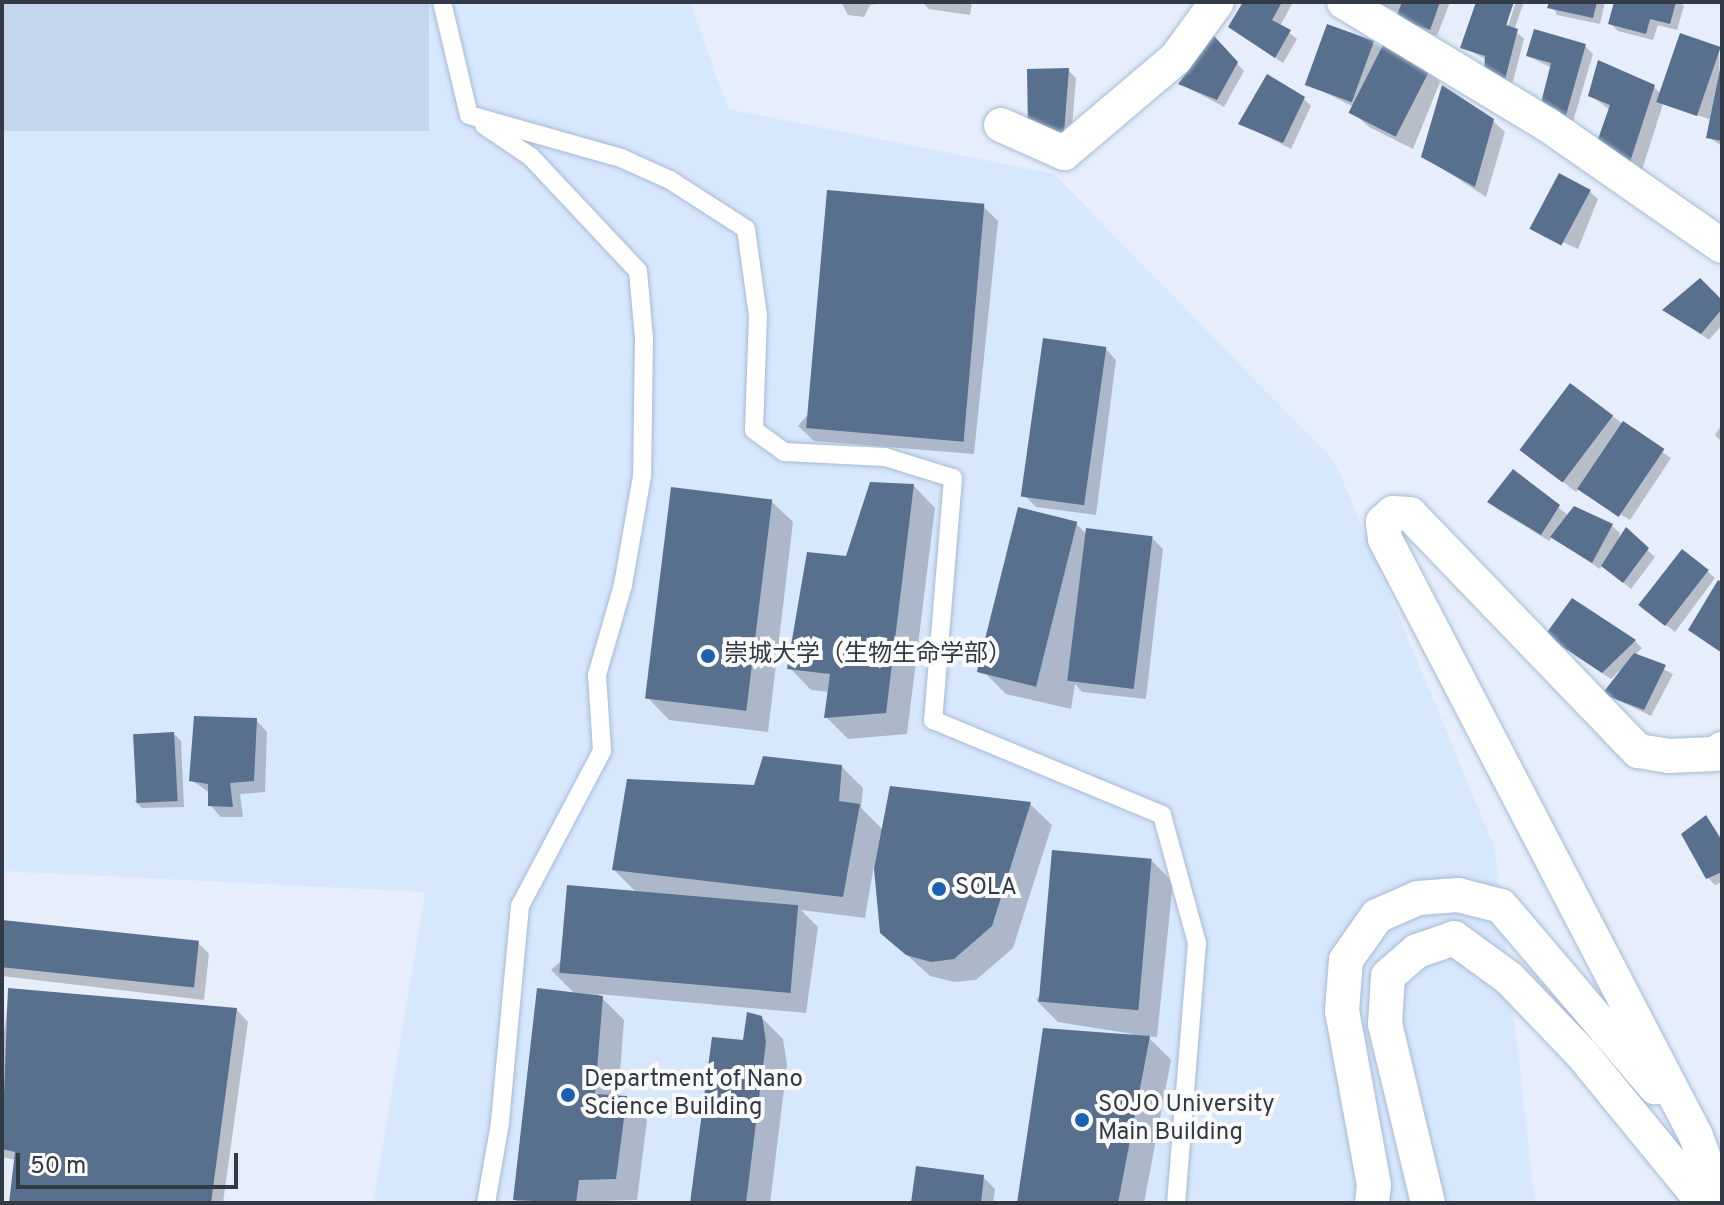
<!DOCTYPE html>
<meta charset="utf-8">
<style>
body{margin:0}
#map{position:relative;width:1724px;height:1205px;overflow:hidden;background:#e5eefa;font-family:Overpass,"Noto Sans JP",sans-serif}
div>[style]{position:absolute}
.built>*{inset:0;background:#d7e7fc}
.green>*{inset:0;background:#c5d5eb;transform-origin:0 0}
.shadow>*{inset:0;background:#0003}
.building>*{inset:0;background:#58708e;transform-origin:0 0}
.roads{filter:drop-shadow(0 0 2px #a5bad5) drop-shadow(0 0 2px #a5bad5)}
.lane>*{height:18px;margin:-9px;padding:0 9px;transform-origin:9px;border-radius:9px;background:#fff}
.street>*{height:34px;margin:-17px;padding:0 17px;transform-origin:17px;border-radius:17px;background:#fff}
.dots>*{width:22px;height:22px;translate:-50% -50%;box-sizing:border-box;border:4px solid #fafafa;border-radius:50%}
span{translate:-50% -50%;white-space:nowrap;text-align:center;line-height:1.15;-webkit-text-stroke:8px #fafafa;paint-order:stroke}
.poi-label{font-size:24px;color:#323a45}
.left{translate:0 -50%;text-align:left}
.frame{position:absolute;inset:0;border:4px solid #323a45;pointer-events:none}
.scale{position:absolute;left:16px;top:1153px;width:222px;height:36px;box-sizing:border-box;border:4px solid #323a45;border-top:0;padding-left:10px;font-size:24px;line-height:28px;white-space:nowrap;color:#323a45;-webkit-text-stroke:6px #fafafa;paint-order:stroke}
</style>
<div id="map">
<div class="built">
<i style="clip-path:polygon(2px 2px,690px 2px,728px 109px,1054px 174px,1335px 462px,1495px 849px,1535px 1203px,373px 1203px,425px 892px,2px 871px)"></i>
</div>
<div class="green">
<i style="left:2px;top:2px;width:427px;height:129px"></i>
</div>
<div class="shadow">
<i style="clip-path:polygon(841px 2px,891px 2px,870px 5px,864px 17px,848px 15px)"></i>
<i style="clip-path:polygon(922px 2px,972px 2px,970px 15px,929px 9px)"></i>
<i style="clip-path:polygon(1245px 2px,1293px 2px,1280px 26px,1297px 39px,1283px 63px,1230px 27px)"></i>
<i style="clip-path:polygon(1374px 2px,1450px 2px,1437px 36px,1406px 25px,1400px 13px)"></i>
<i style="clip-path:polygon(1478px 2px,1512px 2px,1505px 35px,1516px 2px,1524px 2px,1514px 30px,1524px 39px,1511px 89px,1487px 60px,1463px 47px)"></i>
<i style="clip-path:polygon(1551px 2px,1605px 2px,1600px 24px,1557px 15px)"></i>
<i style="clip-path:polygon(1616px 2px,1679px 2px,1684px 6px,1677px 30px,1658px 25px,1653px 40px,1618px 31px,1610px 23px)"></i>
<i style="clip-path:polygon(1214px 39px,1244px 71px,1224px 107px,1181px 84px)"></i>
<i style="clip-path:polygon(1373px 43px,1428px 71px,1440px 82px,1413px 149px,1369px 127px,1357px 116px,1360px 110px,1306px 83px)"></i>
<i style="clip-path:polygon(1585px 46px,1593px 54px,1572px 125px,1548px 118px,1552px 68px,1528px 56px)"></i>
<i style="clip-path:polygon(1719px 49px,1722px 146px,1708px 137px,1712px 120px,1663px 104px,1641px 173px,1606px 167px,1610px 110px,1590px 95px,1653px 86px,1664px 97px)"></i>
<i style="clip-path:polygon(1068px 70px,1076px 78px,1071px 140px,1037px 135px)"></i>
<i style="clip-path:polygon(1304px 99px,1311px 106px,1291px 149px,1240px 123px)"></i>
<i style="clip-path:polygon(1493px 121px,1505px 132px,1486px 197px,1423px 156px)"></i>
<i style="clip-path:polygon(1590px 192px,1598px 199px,1578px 249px,1538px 231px)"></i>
<i style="clip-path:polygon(983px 206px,998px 221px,974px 454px,814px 441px,798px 426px)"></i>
<i style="clip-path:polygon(1722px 303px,1722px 325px,1709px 340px,1665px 310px)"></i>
<i style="clip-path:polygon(1105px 348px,1116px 360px,1096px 515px,1036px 507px,1025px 496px)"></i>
<i style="clip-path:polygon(1612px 416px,1671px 458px,1630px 520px,1583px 491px,1593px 469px,1576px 492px,1522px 450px)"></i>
<i style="clip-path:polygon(1722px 424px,1722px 442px,1715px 435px)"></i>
<i style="clip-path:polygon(1514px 472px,1569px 516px,1575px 508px,1612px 526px,1620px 533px,1618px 543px,1626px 530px,1655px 557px,1631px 589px,1602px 565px,1600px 569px,1552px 537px,1549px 541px,1497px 509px,1489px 502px)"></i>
<i style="clip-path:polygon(914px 486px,935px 508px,907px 734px,848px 739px,826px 717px,830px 692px,811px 690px,790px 668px,848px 559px)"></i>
<i style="clip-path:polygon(771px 501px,793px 522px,768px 732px,669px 720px,648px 698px)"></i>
<i style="clip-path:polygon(1076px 524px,1088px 535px,1152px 538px,1163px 549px,1146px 699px,1082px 692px,1075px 684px,1071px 709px,1006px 694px,985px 673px)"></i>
<i style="clip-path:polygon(1707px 571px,1715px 578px,1675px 632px,1641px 605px)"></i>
<i style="clip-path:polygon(1635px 641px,1642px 648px,1635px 655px,1673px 674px,1651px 716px,1605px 694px,1621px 669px,1611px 679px,1555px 642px)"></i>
<i style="clip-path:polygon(256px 720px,267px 732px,265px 792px,240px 794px,243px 817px,221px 817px,210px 805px,210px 793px,191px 780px)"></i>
<i style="clip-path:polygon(174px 734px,181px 741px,184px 807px,142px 808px,135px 801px)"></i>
<i style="clip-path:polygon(841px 766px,863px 788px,861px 808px,883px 830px,1030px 804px,1052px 825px,1013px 948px,976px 980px,954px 982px,930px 976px,882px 932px,874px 865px,865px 918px,801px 910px,818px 927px,806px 1013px,598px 994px,624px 1020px,618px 1098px,626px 1098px,647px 1120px,637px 1200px,518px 1203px,515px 1200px,576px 995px,551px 970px,637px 893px,614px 870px,756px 787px)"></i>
<i style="clip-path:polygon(1706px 817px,1722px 839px,1722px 882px,1715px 885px,1708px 878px)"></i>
<i style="clip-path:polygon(1151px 860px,1173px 882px,1157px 1037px,1147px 1036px,1171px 1060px,1144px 1203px,1019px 1203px,1133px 1034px,1058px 1022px,1036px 1000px)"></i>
<i style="clip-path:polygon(2px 922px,198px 943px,209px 954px,204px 1000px,2px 976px)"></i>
<i style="clip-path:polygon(9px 990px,237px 1010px,248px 1022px,223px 1203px,11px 1203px,16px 1160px,2px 1157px,2px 1050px)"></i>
<i style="clip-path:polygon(761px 1017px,783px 1039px,787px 1065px,770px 1203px,692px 1203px,745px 1043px)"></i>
<i style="clip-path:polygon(983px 1177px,995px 1189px,993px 1203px,913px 1203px)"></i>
</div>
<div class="building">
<i style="clip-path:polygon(1243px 2px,1282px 2px,1272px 20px,1291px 30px,1275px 58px,1228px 27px)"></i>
<i style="clip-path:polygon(1402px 2px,1440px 2px,1430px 30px,1396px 18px)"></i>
<i style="clip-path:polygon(1476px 2px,1514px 2px,1506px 25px,1518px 29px,1504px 83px,1484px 73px,1485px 56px,1460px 48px)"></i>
<i style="clip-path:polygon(1549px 2px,1597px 2px,1593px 18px,1547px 8px)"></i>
<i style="clip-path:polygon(1614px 2px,1676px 2px,1670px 24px,1650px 19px,1646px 34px,1608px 24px)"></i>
<i style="left:1327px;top:24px;width:50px;height:65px;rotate:20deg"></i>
<i style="clip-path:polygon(1534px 29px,1586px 44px,1565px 119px,1539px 111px,1551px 63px,1526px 56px)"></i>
<i style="left:1680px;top:33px;width:43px;height:73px;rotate:19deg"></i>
<i style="clip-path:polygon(1214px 36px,1238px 62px,1217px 100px,1178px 84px)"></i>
<i style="left:1383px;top:45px;width:53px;height:76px;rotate:27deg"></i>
<i style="clip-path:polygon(1598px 60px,1655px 85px,1630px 162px,1592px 156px,1610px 105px,1588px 96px)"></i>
<i style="clip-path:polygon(1721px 65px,1722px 66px,1722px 141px,1706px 138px)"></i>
<i style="clip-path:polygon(1069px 68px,1064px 133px,1028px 128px,1027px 69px)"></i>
<i style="clip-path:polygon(1267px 74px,1305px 97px,1283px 143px,1238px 124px)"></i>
<i style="clip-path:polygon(1442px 85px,1494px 119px,1475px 187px,1421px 157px)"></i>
<i style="left:1559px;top:173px;width:36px;height:63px;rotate:28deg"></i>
<i style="left:827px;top:190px;width:158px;height:239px;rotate:5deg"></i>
<i style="clip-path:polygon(1700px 278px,1722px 300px,1722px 309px,1701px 334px,1662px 310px)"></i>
<i style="left:1043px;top:338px;width:64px;height:160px;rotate:8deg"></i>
<i style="left:1570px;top:383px;width:54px;height:84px;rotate:37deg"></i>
<i style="left:1623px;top:421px;width:50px;height:82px;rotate:34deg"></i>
<i style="clip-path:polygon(1513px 469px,1560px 505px,1541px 535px,1487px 502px)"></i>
<i style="clip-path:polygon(870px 482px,914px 484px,886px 713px,824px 718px,830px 674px,787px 669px,807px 552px,846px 556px)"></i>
<i style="left:671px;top:487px;width:102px;height:213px;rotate:7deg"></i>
<i style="clip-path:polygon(1574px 506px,1613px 524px,1592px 563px,1550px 537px)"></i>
<i style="left:1018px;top:507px;width:61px;height:170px;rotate:14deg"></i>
<i style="clip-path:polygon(1626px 527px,1649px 548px,1623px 583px,1601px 566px)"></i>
<i style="left:1086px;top:528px;width:67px;height:154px;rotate:7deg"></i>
<i style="left:1682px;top:549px;width:34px;height:71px;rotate:38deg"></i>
<i style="clip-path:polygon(1718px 580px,1722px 582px,1722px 653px,1688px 630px)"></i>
<i style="clip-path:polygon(1572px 598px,1636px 640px,1602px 673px,1545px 635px)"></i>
<i style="clip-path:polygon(1634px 653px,1666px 665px,1644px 710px,1602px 694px)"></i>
<i style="clip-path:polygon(194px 716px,257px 718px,254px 781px,230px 783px,233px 807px,208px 806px,208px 784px,189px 781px)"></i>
<i style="left:174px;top:732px;width:69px;height:41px;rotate:87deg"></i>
<i style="clip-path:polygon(763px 756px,842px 765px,839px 801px,860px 804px,843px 897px,612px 870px,627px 779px,754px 785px)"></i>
<i style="clip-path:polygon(890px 786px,1031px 802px,992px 926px,954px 959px,931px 962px,906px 955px,880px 933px,874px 869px)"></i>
<i style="clip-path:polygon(1706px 815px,1722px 841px,1722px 872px,1706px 879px,1681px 834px)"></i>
<i style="left:1052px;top:850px;width:100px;height:152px;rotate:5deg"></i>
<i style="left:567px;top:885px;width:232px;height:88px;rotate:5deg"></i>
<i style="left:2px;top:920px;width:198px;height:47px;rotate:6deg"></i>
<i style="clip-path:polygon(8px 988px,237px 1008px,211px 1203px,9px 1203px,15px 1152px,2px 1149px)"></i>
<i style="clip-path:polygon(537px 988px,603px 996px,595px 1094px,627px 1096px,616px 1179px,579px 1180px,576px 1203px,513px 1200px)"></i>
<i style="clip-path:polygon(747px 1012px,762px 1016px,766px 1042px,746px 1203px,690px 1203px,712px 1037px,743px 1040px)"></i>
<i style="clip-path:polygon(1043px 1028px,1150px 1036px,1118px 1203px,1017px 1203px)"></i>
<i style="clip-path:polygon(916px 1166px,984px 1175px,981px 1203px,911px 1203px)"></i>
</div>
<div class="roads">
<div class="lane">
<i style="left:442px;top:2px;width:116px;rotate:76.6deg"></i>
<i style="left:469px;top:115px;width:158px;rotate:15.8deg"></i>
<i style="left:621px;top:158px;width:54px;rotate:24.2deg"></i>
<i style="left:670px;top:180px;width:90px;rotate:32.8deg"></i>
<i style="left:746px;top:229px;width:87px;rotate:82.1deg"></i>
<i style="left:758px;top:315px;width:115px;rotate:92deg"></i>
<i style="left:754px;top:430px;width:37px;rotate:36deg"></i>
<i style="left:784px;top:452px;width:101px;rotate:2.8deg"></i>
<i style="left:885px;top:457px;width:71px;rotate:17.2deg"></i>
<i style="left:953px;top:478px;width:243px;rotate:94.7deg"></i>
<i style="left:933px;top:720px;width:248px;rotate:22.5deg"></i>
<i style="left:1162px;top:815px;width:133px;rotate:74.7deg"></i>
<i style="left:1197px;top:943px;width:261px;rotate:94.6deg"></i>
<i style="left:484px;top:125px;width:57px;rotate:34.2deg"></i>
<i style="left:531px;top:157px;width:156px;rotate:46.8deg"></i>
<i style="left:638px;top:271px;width:67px;rotate:84.9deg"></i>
<i style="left:644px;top:338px;width:138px;rotate:90.8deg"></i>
<i style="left:642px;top:476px;width:111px;rotate:99.9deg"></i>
<i style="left:623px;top:585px;width:94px;rotate:106.1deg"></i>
<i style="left:597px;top:675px;width:76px;rotate:86.2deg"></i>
<i style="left:602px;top:751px;width:175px;rotate:117.9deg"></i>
<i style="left:520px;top:906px;width:218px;rotate:95.3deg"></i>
<i style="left:500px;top:1123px;width:81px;rotate:99.9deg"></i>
</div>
<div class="street">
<i style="left:1344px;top:2px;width:238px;rotate:31.1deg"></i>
<i style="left:1548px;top:125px;width:212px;rotate:34.8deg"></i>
<i style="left:1001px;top:125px;width:69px;rotate:24deg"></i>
<i style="left:1064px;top:153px;width:147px;rotate:-40.3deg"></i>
<i style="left:1176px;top:58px;width:69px;rotate:-53.8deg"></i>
<i style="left:1372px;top:1203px;width:18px;rotate:-84deg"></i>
<i style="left:1374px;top:1185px;width:177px;rotate:-100.4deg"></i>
<i style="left:1342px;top:1011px;width:51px;rotate:-85.5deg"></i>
<i style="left:1346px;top:960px;width:54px;rotate:-54.8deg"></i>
<i style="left:1377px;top:916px;width:45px;rotate:-23.7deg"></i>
<i style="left:1418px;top:898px;width:40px;rotate:-4.3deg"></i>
<i style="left:1458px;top:895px;width:44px;rotate:14.3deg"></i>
<i style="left:1501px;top:906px;width:238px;rotate:49.6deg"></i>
<i style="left:1428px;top:1203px;width:184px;rotate:-103.5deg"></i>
<i style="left:1385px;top:1024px;width:48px;rotate:-86.4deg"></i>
<i style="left:1388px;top:976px;width:38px;rotate:-41deg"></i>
<i style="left:1417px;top:951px;width:39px;rotate:-19deg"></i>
<i style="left:1454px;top:938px;width:68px;rotate:36deg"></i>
<i style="left:1509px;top:978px;width:105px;rotate:46.2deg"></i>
<i style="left:1582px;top:1054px;width:193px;rotate:50.7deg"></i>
<i style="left:1720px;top:1203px;width:71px;rotate:-109.7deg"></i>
<i style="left:1696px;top:1136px;width:673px;rotate:-117.52deg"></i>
<i style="left:1385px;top:539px;width:17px;rotate:-97deg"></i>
<i style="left:1383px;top:522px;width:13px;rotate:-42deg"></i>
<i style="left:1393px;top:513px;width:17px;rotate:3deg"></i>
<i style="left:1410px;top:514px;width:329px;rotate:46.1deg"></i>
<i style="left:1638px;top:751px;width:31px;rotate:9deg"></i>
<i style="left:1669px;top:756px;width:46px;rotate:-2.5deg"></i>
<i style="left:1715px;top:754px;width:9px;rotate:-36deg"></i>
</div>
</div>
<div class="dots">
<i style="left:708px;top:656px;background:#1d60b1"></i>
<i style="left:939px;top:889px;background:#1d60b1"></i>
<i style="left:568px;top:1095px;background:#1d60b1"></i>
<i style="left:1082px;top:1120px;background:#1d60b1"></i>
</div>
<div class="poi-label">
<span class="left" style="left:724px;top:656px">崇城大学（生物生命学部）</span>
<span class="left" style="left:955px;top:889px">SOLA</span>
<span class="left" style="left:584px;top:1095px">Department of Nano<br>Science Building</span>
<span class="left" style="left:1098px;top:1120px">SOJO University<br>Main Building</span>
</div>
<div class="frame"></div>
<div class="scale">50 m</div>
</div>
